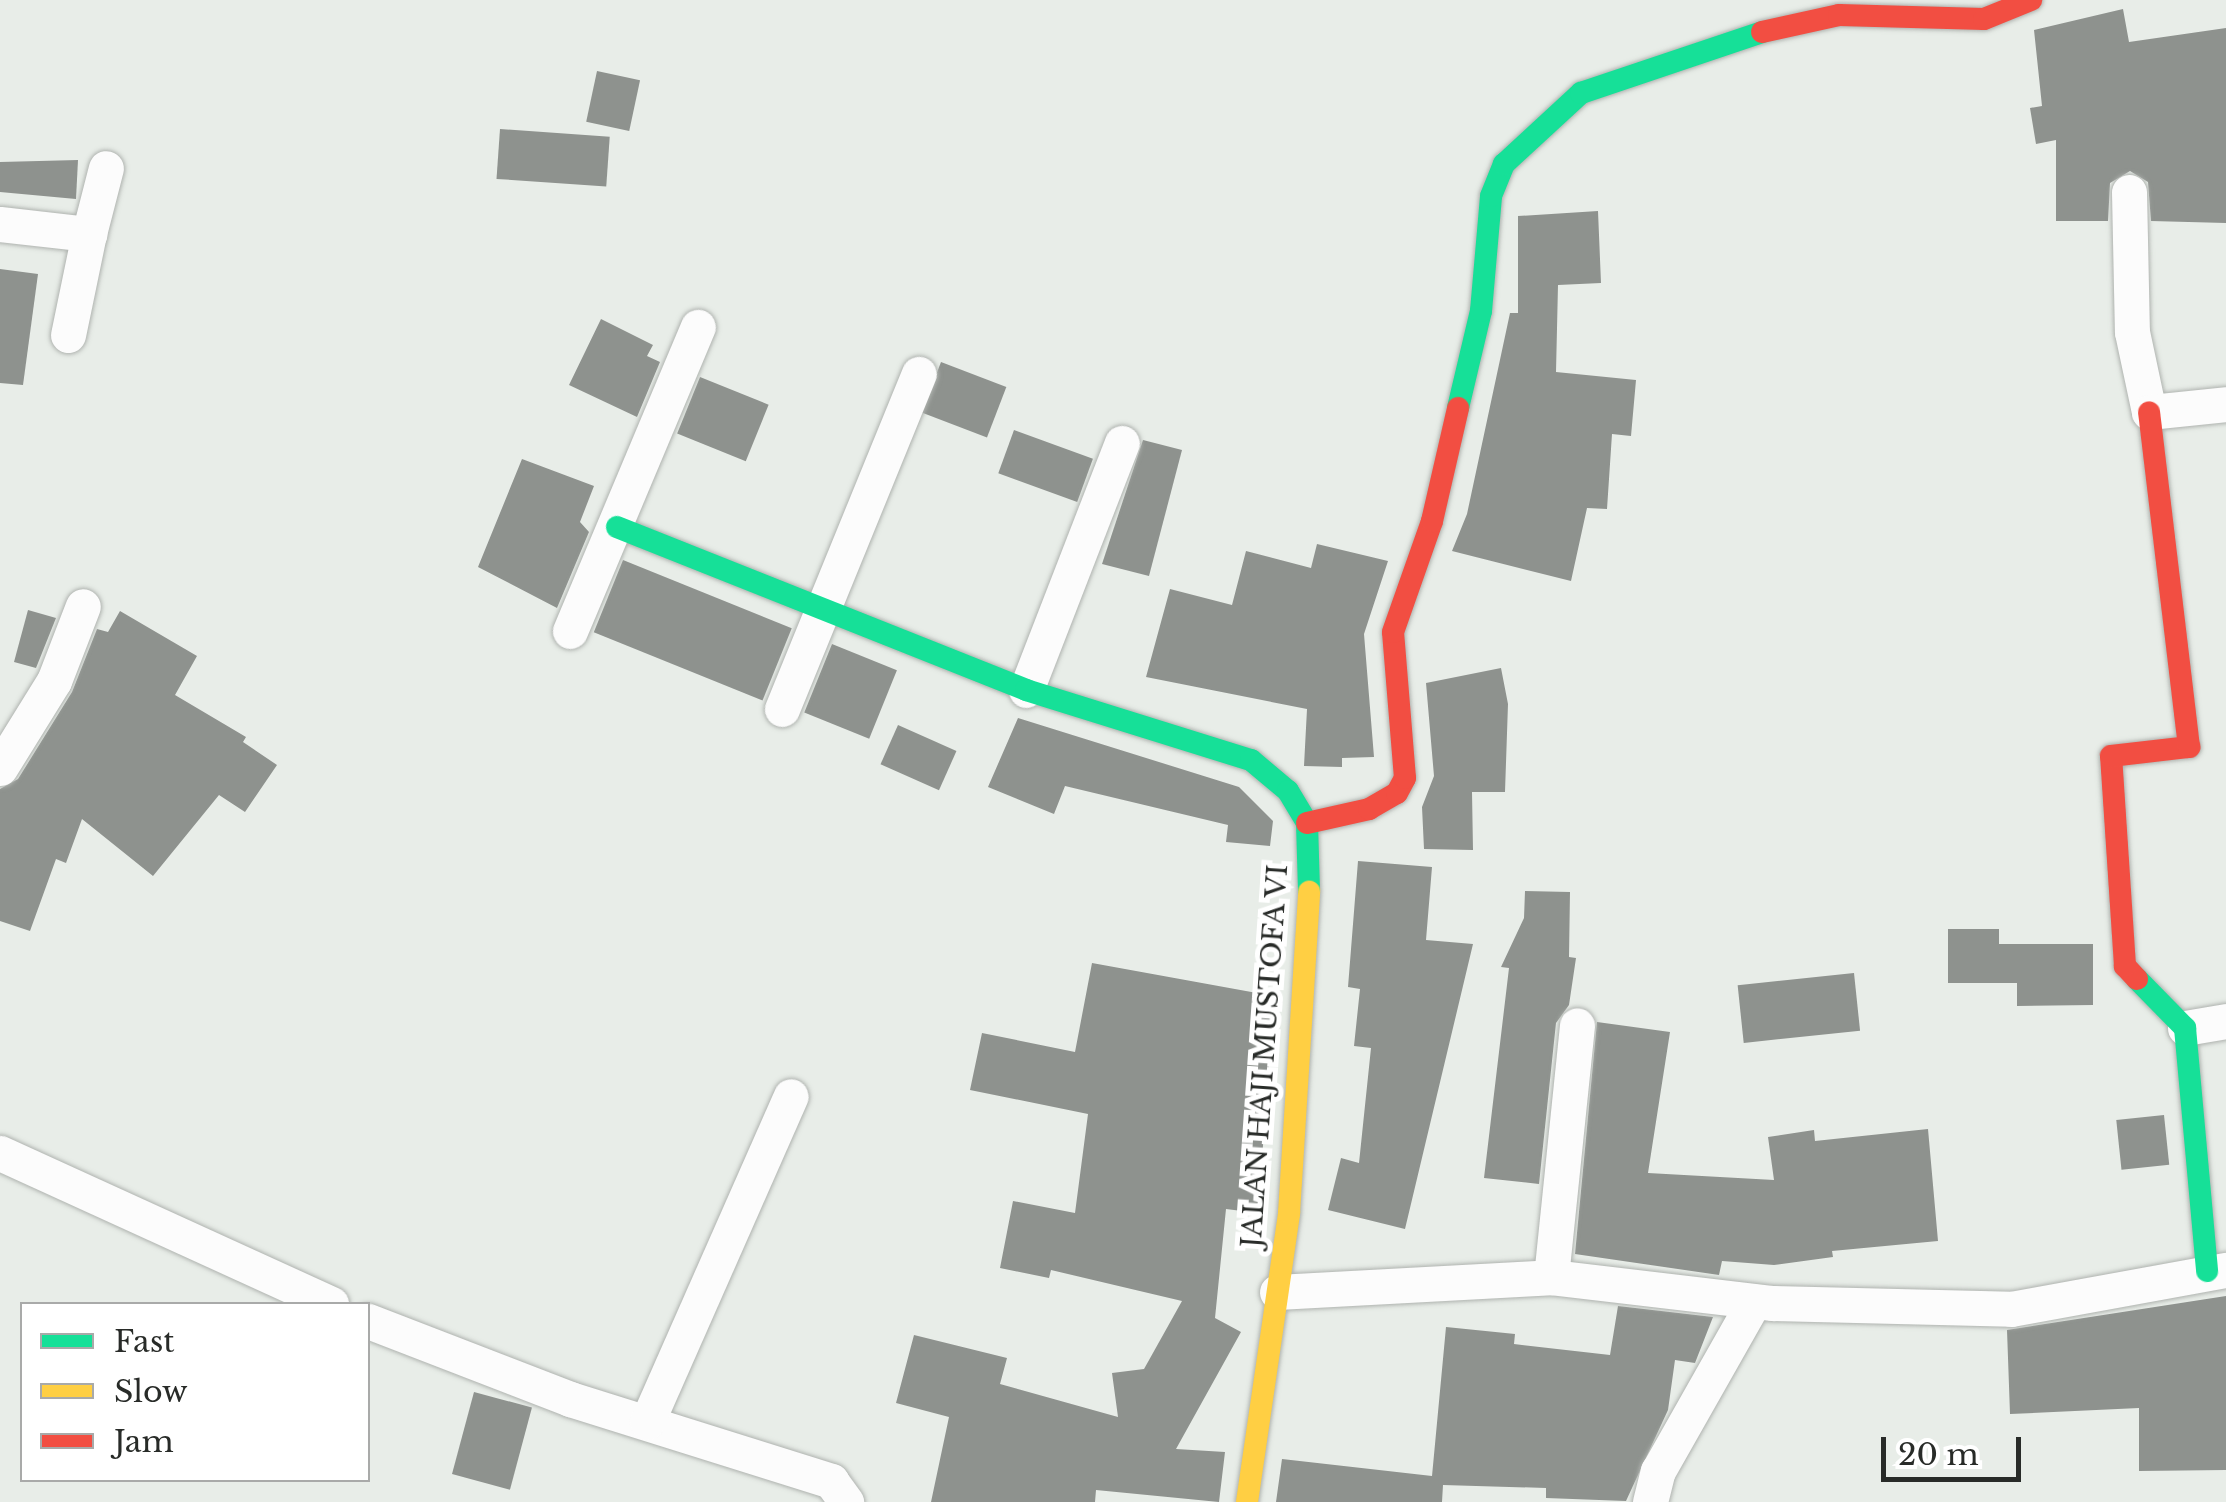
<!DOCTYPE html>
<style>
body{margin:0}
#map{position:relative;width:2226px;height:1502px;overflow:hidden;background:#e8ede8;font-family:"Libre Baskerville",serif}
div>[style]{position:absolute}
.building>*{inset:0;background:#8e928e;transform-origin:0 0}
.roads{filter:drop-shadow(0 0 2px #afb3af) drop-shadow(0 0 2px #afb3af)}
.street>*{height:35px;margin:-17.5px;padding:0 17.5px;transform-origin:17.5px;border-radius:17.5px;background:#fcfcfc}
.fast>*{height:22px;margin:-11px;padding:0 11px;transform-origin:11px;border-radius:11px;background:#16e098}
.slow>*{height:22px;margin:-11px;padding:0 11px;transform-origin:11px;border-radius:11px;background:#ffcf43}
.jam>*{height:22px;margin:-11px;padding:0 11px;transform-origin:11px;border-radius:11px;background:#f24e42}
span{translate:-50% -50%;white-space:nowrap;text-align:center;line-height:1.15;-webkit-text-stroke:10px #fff;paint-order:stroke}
.street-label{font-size:28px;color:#282b28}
.legend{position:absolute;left:20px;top:1302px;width:350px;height:180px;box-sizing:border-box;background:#fff;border:2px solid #a9aaa9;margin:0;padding:12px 18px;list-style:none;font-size:30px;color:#282b28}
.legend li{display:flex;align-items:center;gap:20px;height:50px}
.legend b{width:50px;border:2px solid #a9aaa9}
.scale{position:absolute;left:1881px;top:1437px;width:140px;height:45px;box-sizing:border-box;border:5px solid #282b28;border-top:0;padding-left:12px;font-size:30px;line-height:35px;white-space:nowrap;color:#282b28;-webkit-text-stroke:8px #fff;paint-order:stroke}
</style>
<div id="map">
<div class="building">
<i style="clip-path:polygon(2123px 9px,2129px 42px,2226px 28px,2226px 223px,2151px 221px,2148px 182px,2130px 171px,2110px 183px,2108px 221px,2056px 221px,2056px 140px,2036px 144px,2030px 108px,2042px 106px,2034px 30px)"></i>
<i style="left:597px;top:71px;width:44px;height:52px;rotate:12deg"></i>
<i style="left:500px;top:129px;width:110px;height:50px;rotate:4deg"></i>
<i style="clip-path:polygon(78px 160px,76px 199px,0 192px,0 162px)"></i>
<i style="clip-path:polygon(1598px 211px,1601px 283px,1558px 285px,1556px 372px,1636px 380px,1631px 436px,1612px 434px,1607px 509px,1587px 508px,1571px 581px,1452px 551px,1467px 514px,1510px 313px,1518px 313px,1518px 216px)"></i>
<i style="clip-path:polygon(0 269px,38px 274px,23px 385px,0 383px)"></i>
<i style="clip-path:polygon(601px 319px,653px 345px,647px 356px,660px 362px,637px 417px,569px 385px)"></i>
<i style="left:941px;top:362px;width:70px;height:54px;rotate:21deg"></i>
<i style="left:700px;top:377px;width:74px;height:61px;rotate:22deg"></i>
<i style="left:1014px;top:430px;width:84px;height:46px;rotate:20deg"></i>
<i style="clip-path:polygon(1143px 440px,1182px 450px,1149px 576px,1102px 564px)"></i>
<i style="clip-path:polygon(522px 459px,594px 486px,580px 522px,589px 532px,557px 608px,478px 567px)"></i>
<i style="clip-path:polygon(1317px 544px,1388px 561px,1364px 634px,1374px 757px,1342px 758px,1342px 767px,1304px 766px,1307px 709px,1146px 677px,1170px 589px,1232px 605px,1246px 551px,1311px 568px)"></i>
<i style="left:623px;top:560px;width:182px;height:78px;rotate:22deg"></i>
<i style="clip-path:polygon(28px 610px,56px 618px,36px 668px,14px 662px)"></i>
<i style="clip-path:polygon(120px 611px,197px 656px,175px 695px,246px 737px,243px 742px,277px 765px,245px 812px,219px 795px,153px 876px,82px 819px,66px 863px,56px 859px,30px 931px,0 921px,0 789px,18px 779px,72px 692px,97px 629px,108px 632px)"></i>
<i style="left:832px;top:644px;width:70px;height:74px;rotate:22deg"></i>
<i style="clip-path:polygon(1501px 668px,1508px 704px,1505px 792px,1472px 792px,1473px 850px,1424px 849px,1422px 807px,1434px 776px,1426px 683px)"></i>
<i style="clip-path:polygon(1018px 718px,1239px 787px,1273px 821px,1270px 846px,1226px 842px,1228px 825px,1065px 786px,1054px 814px,988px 787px)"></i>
<i style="left:898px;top:725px;width:64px;height:43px;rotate:24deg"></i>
<i style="clip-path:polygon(1358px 861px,1432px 867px,1426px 940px,1473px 944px,1405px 1229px,1328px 1210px,1341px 1158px,1359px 1163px,1371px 1048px,1354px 1046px,1360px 989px,1348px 987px)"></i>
<i style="clip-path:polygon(1525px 891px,1570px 892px,1569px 957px,1576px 958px,1569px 1005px,1556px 1023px,1539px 1184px,1484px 1178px,1509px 968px,1501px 967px,1524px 918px)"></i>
<i style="clip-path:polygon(1948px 929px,1999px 929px,1999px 944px,2093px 944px,2093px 1005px,2017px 1006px,2017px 983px,1948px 983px)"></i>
<i style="clip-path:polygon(1092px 963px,1274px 996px,1258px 1213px,1226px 1209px,1215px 1318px,1241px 1332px,1176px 1449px,1225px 1452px,1219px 1502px,1096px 1490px,1095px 1502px,931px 1502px,949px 1417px,896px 1403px,914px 1335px,1007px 1358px,1000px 1384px,1118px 1417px,1112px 1373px,1144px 1369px,1182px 1301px,1051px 1270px,1049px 1278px,1000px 1268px,1013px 1201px,1075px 1213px,1088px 1114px,970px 1090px,982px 1033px,1075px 1052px)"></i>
<i style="left:1854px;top:973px;width:58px;height:117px;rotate:84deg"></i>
<i style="clip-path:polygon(1597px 1022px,1670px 1032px,1648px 1173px,1774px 1180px,1768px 1137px,1814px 1130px,1815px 1141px,1928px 1129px,1938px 1241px,1832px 1251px,1833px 1257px,1774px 1265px,1722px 1261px,1719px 1275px,1575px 1254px)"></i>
<i style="left:2164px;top:1115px;width:50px;height:48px;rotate:84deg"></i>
<i style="clip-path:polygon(2226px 1296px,2226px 1470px,2139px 1471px,2139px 1408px,2010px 1414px,2007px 1330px)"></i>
<i style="clip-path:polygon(1618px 1306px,1713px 1317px,1695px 1363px,1675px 1360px,1668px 1410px,1626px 1501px,1546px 1498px,1546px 1488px,1443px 1485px,1442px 1502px,1276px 1502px,1282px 1459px,1432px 1476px,1446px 1327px,1515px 1334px,1514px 1344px,1610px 1355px)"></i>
<i style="left:474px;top:1392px;width:60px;height:85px;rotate:15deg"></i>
</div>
<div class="roads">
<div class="street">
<i style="left:2129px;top:192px;width:140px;rotate:88.8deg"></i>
<i style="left:2132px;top:332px;width:82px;rotate:78deg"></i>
<i style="left:2149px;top:412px;width:77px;rotate:-5.9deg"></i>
<i style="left:0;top:224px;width:90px;rotate:6.4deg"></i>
<i style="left:89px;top:234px;width:68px;rotate:-75.6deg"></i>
<i style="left:68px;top:335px;width:103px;rotate:-78.3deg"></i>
<i style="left:570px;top:631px;width:330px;rotate:-67.2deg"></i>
<i style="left:1026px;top:690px;width:265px;rotate:-68.8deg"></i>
<i style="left:782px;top:709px;width:362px;rotate:-67.8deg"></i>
<i style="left:0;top:768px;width:102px;rotate:-58.2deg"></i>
<i style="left:54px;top:681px;width:80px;rotate:-68.9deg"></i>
<i style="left:2185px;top:1028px;width:42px;rotate:-9.7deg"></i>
<i style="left:0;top:1153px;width:364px;rotate:24.5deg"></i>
<i style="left:1551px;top:1277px;width:253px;rotate:-84.1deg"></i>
<i style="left:1277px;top:1292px;width:274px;rotate:-3.1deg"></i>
<i style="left:1551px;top:1277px;width:224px;rotate:6.7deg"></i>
<i style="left:1773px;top:1303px;width:238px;rotate:1.4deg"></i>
<i style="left:2011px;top:1309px;width:219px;rotate:-10.3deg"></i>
<i style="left:368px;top:1321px;width:217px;rotate:21.1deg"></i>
<i style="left:570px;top:1399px;width:274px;rotate:17.4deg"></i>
<i style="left:831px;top:1481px;width:26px;rotate:54deg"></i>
<i style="left:647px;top:1422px;width:356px;rotate:-66.2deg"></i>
<i style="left:1650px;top:1502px;width:32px;rotate:-76deg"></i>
<i style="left:1658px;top:1471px;width:195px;rotate:-60.5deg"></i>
</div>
<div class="fast">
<i style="left:1458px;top:408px;width:100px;rotate:-76.7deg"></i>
<i style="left:1481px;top:311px;width:115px;rotate:-85deg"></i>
<i style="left:1491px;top:196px;width:35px;rotate:-68deg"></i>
<i style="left:1504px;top:164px;width:105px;rotate:-42.7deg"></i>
<i style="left:1581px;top:93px;width:191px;rotate:-18.6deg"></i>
<i style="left:617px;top:527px;width:440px;rotate:21.7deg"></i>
<i style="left:1026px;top:690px;width:236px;rotate:17.3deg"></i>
<i style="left:1251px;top:760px;width:48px;rotate:40deg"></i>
<i style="left:1288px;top:791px;width:37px;rotate:59deg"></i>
<i style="left:1307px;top:823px;width:69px;rotate:88.3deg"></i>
<i style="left:2137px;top:979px;width:69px;rotate:45.6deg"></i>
<i style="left:2185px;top:1028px;width:244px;rotate:84.8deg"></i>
</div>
<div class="slow">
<i style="left:1247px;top:1502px;width:292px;rotate:-81.7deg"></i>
<i style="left:1289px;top:1213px;width:322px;rotate:-86.4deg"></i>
</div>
<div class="jam">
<i style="left:1762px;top:32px;width:79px;rotate:-12.4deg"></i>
<i style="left:1839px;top:15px;width:145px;rotate:1.6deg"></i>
<i style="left:1984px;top:19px;width:51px;rotate:-22deg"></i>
<i style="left:1307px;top:823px;width:64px;rotate:-12.7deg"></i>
<i style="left:1369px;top:809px;width:32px;rotate:-30deg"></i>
<i style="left:1397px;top:793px;width:17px;rotate:-62deg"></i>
<i style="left:1405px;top:778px;width:146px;rotate:-94.7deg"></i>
<i style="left:1393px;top:632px;width:118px;rotate:-70.6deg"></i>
<i style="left:1432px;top:521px;width:116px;rotate:-77deg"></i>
<i style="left:2137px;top:979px;width:18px;rotate:-133deg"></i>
<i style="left:2125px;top:966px;width:210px;rotate:-93.8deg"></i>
<i style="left:2111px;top:756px;width:79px;rotate:-6.6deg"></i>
<i style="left:2189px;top:747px;width:337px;rotate:-96.8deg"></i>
</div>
</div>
<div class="street-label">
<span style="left:1265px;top:1056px;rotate:-86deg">JALAN HAJI MUSTOFA VI</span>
</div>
<ul class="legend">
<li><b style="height:12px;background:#16e098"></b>Fast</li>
<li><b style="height:12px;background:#ffcf43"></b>Slow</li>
<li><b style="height:12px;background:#f24e42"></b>Jam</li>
</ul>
<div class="scale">20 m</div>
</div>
